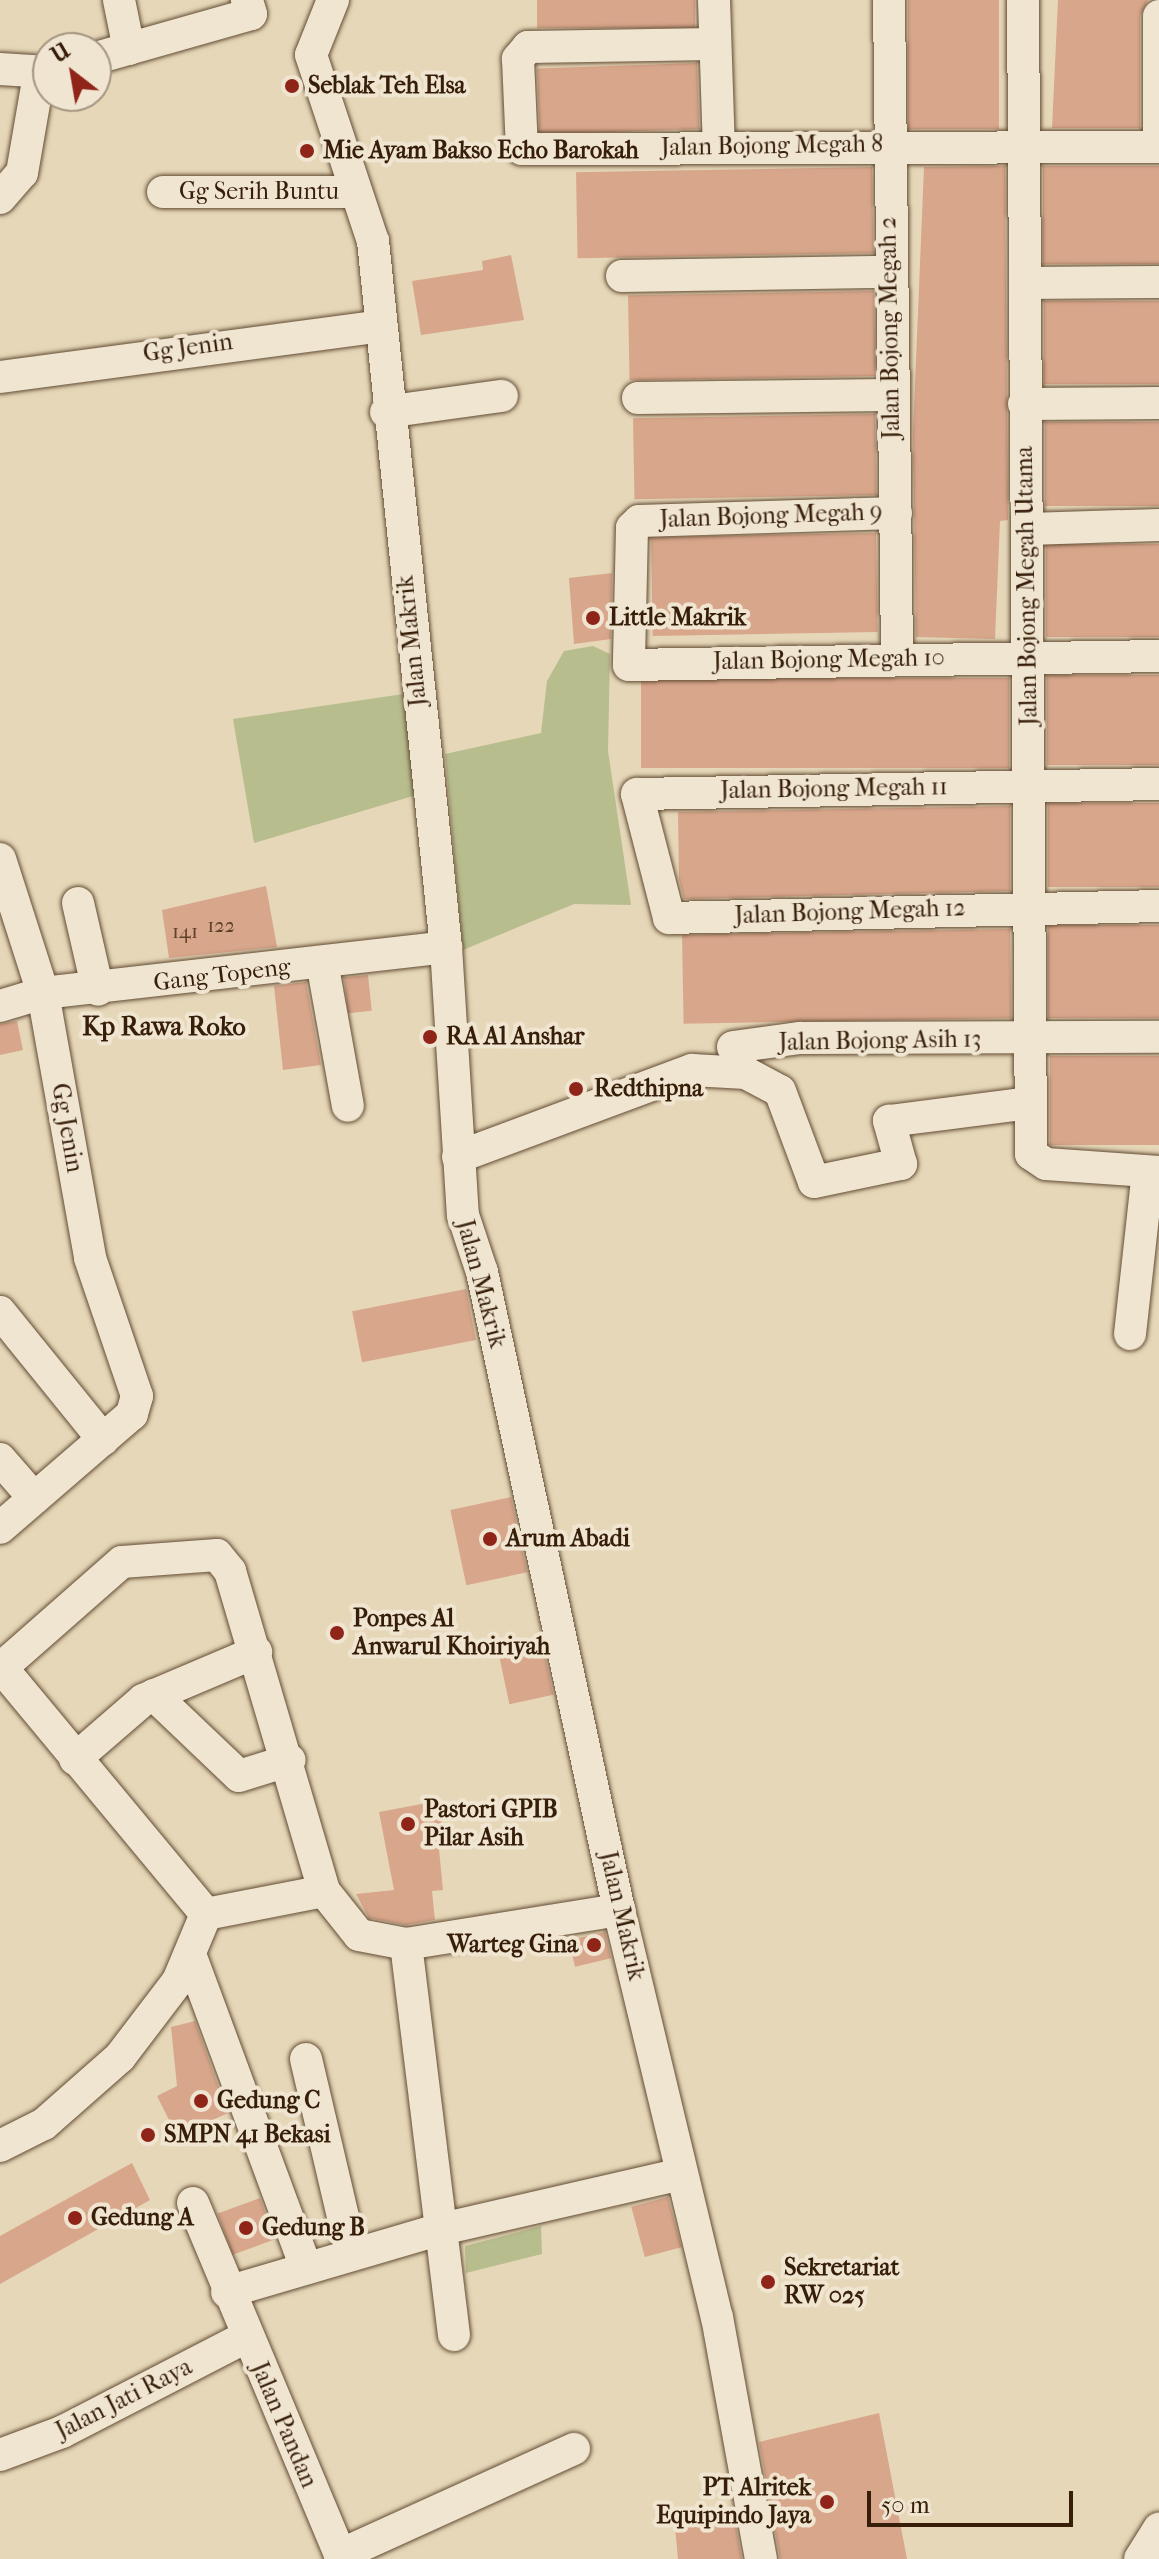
<!DOCTYPE html>
<style>
body{margin:0}
#map{position:relative;width:1159px;height:2559px;overflow:hidden;background:#e6d7b8;font-family:"IM FELL French Canon",serif}
div>[style]{position:absolute}
.green>*{inset:0;background:#b8bd8d}
.building>*{inset:0;background:#d8a68b;transform-origin:0 0}
.roads{filter:drop-shadow(0 0 2px #634c34) drop-shadow(0 0 2px #634c34)}
.minor>*{height:32px;margin:-16px;padding:0 16px;transform-origin:16px;border-radius:16px;background:#efe5d1}
.dots>*{width:22px;height:22px;translate:-50% -50%;box-sizing:border-box;border:4px solid #efe5d1;border-radius:50%}
span{translate:-50% -50%;white-space:nowrap;text-align:center;line-height:1.15;-webkit-text-stroke:8px #efe5d1;paint-order:stroke}
.number-label{font-size:20px;color:#5f4029}
.number-label span{-webkit-text-stroke-width:0}
.poi-label{font-size:24px;color:#371e08;font-weight:700}
.left{translate:0 -50%;text-align:left}
.right{translate:-100% -50%;text-align:right}
.street-label{font-size:24px;color:#371e08}
.neighbourhood-label{font-size:26px;color:#371e08;font-weight:700}
.north{position:absolute;left:32px;top:32px;width:80px;height:80px;box-sizing:border-box;background:#efe5d1;border:2px solid #a59581;border-radius:50%;rotate:329deg;font-size:22px;font-weight:700;line-height:32px;text-align:center;color:#371e08}
.north::after{content:'';display:block;margin:auto;width:28px;height:36px;background:#8f2418;clip-path:polygon(50% 0,100% 100%,50% 72%,0 100%)}
.scale{position:absolute;left:867px;top:2491px;width:206px;height:36px;box-sizing:border-box;border:4px solid #371e08;border-top:0;padding-left:10px;font-size:24px;line-height:28px;white-space:nowrap;color:#371e08;-webkit-text-stroke:6px #efe5d1;paint-order:stroke}
</style>
<div id="map">
<div class="green">
<i style="clip-path:polygon(593px 646px,610px 654px,608px 751px,631px 905px,574px 904px,463px 950px,445px 754px,541px 733px,547px 681px,564px 651px)"></i>
<i style="clip-path:polygon(410px 693px,420px 794px,254px 843px,233px 719px)"></i>
<i style="clip-path:polygon(541px 2226px,542px 2254px,466px 2273px,465px 2246px)"></i>
</div>
<div class="building">
<i style="left:537px;top:0;width:158px;height:28px"></i>
<i style="left:908px;top:0;width:91px;height:129px"></i>
<i style="clip-path:polygon(1058px 0,1148px 0,1140px 16px,1140px 128px,1052px 128px)"></i>
<i style="left:697px;top:63px;width:66px;height:160px;rotate:88deg"></i>
<i style="clip-path:polygon(1005px 166px,1008px 520px,1000px 521px,995px 639px,916px 637px,913px 433px,924px 167px)"></i>
<i style="left:1043px;top:166px;width:116px;height:98px"></i>
<i style="left:872px;top:167px;width:86px;height:296px;rotate:89deg"></i>
<i style="clip-path:polygon(511px 255px,524px 320px,421px 335px,412px 281px,483px 270px,482px 261px)"></i>
<i style="left:874px;top:291px;width:85px;height:246px;rotate:89deg"></i>
<i style="left:1159px;top:301px;width:83px;height:115px;rotate:90deg"></i>
<i style="left:875px;top:414px;width:81px;height:242px;rotate:89deg"></i>
<i style="left:1159px;top:422px;width:84px;height:114px;rotate:90deg"></i>
<i style="left:876px;top:533px;width:99px;height:225px;rotate:89deg"></i>
<i style="left:1159px;top:544px;width:93px;height:113px;rotate:90deg"></i>
<i style="clip-path:polygon(612px 573px,611px 639px,574px 644px,569px 578px)"></i>
<i style="left:1159px;top:675px;width:90px;height:112px;rotate:90deg"></i>
<i style="left:1009px;top:678px;width:90px;height:368px;rotate:90deg"></i>
<i style="left:1159px;top:803px;width:84px;height:111px;rotate:90deg"></i>
<i style="clip-path:polygon(1010px 806px,1010px 891px,684px 899px,679px 880px,678px 812px)"></i>
<i style="clip-path:polygon(266px 886px,277px 947px,169px 958px,162px 910px)"></i>
<i style="left:1159px;top:925px;width:93px;height:111px;rotate:90deg"></i>
<i style="left:1010px;top:929px;width:89px;height:328px;rotate:89deg"></i>
<i style="left:368px;top:975px;width:36px;height:24px;rotate:84deg"></i>
<i style="clip-path:polygon(306px 982px,321px 1065px,283px 1070px,274px 986px)"></i>
<i style="clip-path:polygon(17px 1021px,23px 1050px,0 1055px,0 1024px)"></i>
<i style="left:1050px;top:1056px;width:109px;height:89px"></i>
<i style="left:466px;top:1289px;width:52px;height:116px;rotate:79deg"></i>
<i style="left:511px;top:1497px;width:77px;height:62px;rotate:78deg"></i>
<i style="left:542px;top:1641px;width:55px;height:45px;rotate:78deg"></i>
<i style="clip-path:polygon(438px 1801px,445px 1837px,438px 1839px,443px 1890px,432px 1891px,435px 1920px,406px 1925px,369px 1918px,356px 1894px,394px 1890px,379px 1812px)"></i>
<i style="left:605px;top:1932px;width:27px;height:37px;rotate:77deg"></i>
<i style="clip-path:polygon(195px 2021px,228px 2113px,177px 2136px,157px 2096px,177px 2086px,171px 2027px)"></i>
<i style="clip-path:polygon(132px 2163px,150px 2200px,0 2284px,0 2236px)"></i>
<i style="left:668px;top:2197px;width:52px;height:38px;rotate:75deg"></i>
<i style="left:260px;top:2198px;width:44px;height:45px;rotate:70deg"></i>
<i style="clip-path:polygon(879px 2413px,907px 2559px,780px 2559px,759px 2442px)"></i>
<i style="clip-path:polygon(735px 2521px,742px 2559px,678px 2559px,675px 2527px)"></i>
</div>
<div class="roads">
<div class="minor">
<i style="left:119px;top:0;width:50px;rotate:78.5deg"></i>
<i style="left:333px;top:0;width:59px;rotate:111.8deg"></i>
<i style="left:311px;top:55px;width:196px;rotate:71.6deg"></i>
<i style="left:373px;top:241px;width:710px;rotate:84.1deg"></i>
<i style="left:446px;top:947px;width:269px;rotate:86.4deg"></i>
<i style="left:463px;top:1215px;width:60px;rotate:71.6deg"></i>
<i style="left:482px;top:1272px;width:653px;rotate:77.88deg"></i>
<i style="left:619px;top:1910px;width:419px;rotate:76.5deg"></i>
<i style="left:717px;top:2317px;width:246px;rotate:79.7deg"></i>
<i style="left:714px;top:0;width:148px;rotate:88.1deg"></i>
<i style="left:889px;top:0;width:656px;rotate:89.3deg"></i>
<i style="left:1023px;top:0;width:1154px;rotate:89.6deg"></i>
<i style="left:1031px;top:1154px;width:18px;rotate:34deg"></i>
<i style="left:1046px;top:1164px;width:113px;rotate:4deg"></i>
<i style="left:714px;top:44px;width:186px;rotate:179.1deg"></i>
<i style="left:528px;top:47px;width:16px;rotate:130deg"></i>
<i style="left:518px;top:59px;width:90px;rotate:87.5deg"></i>
<i style="left:522px;top:149px;width:637px;rotate:-0.18deg"></i>
<i style="left:96px;top:58px;width:161px;rotate:-15.8deg"></i>
<i style="left:251px;top:14px;width:15px;rotate:-106deg"></i>
<i style="left:0;top:69px;width:48px;rotate:3.6deg"></i>
<i style="left:1159px;top:147px;width:131px;rotate:-90deg"></i>
<i style="left:163px;top:192px;width:192px"></i>
<i style="left:0;top:198px;width:33px;rotate:-49deg"></i>
<i style="left:22px;top:173px;width:99px;rotate:-80.2deg"></i>
<i style="left:622px;top:276px;width:267px;rotate:-0.9deg"></i>
<i style="left:1025px;top:283px;width:134px;rotate:-0.4deg"></i>
<i style="left:0;top:377px;width:380px;rotate:-7.6deg"></i>
<i style="left:638px;top:398px;width:251px;rotate:-0.7deg"></i>
<i style="left:1024px;top:404px;width:135px;rotate:-0.4deg"></i>
<i style="left:386px;top:412px;width:117px;rotate:-7.9deg"></i>
<i style="left:896px;top:513px;width:257px;rotate:178.2deg"></i>
<i style="left:639px;top:521px;width:10px;rotate:135deg"></i>
<i style="left:632px;top:528px;width:137px;rotate:91.3deg"></i>
<i style="left:629px;top:665px;width:530px;rotate:-0.97deg"></i>
<i style="left:1029px;top:529px;width:130px;rotate:-1.8deg"></i>
<i style="left:1159px;top:784px;width:522px;rotate:178.9deg"></i>
<i style="left:637px;top:794px;width:128px;rotate:75.5deg"></i>
<i style="left:669px;top:918px;width:490px;rotate:-1.4deg"></i>
<i style="left:0;top:859px;width:141px;rotate:72.2deg"></i>
<i style="left:43px;top:993px;width:269px;rotate:79.9deg"></i>
<i style="left:90px;top:1258px;width:146px;rotate:71.2deg"></i>
<i style="left:137px;top:1396px;width:19px;rotate:106deg"></i>
<i style="left:132px;top:1414px;width:174px;rotate:139.2deg"></i>
<i style="left:78px;top:903px;width:89px;rotate:77.1deg"></i>
<i style="left:322px;top:962px;width:146px;rotate:79.8deg"></i>
<i style="left:0;top:1006px;width:45px;rotate:-16.8deg"></i>
<i style="left:43px;top:993px;width:406px;rotate:-6.5deg"></i>
<i style="left:733px;top:1047px;width:68px;rotate:-7.7deg"></i>
<i style="left:800px;top:1038px;width:359px;rotate:-0.2deg"></i>
<i style="left:458px;top:1157px;width:250px;rotate:-20.4deg"></i>
<i style="left:692px;top:1070px;width:54px;rotate:3.2deg"></i>
<i style="left:746px;top:1073px;width:38px;rotate:28deg"></i>
<i style="left:780px;top:1091px;width:97px;rotate:69.5deg"></i>
<i style="left:814px;top:1182px;width:89px;rotate:-11.7deg"></i>
<i style="left:901px;top:1164px;width:45px;rotate:-105.6deg"></i>
<i style="left:889px;top:1121px;width:141px;rotate:-7.3deg"></i>
<i style="left:0;top:1312px;width:164px;rotate:51deg"></i>
<i style="left:1130px;top:1334px;width:163px;rotate:-83.7deg"></i>
<i style="left:0;top:1459px;width:52px;rotate:48.9deg"></i>
<i style="left:1px;top:1667px;width:321px;rotate:50.3deg"></i>
<i style="left:0;top:1669px;width:162px;rotate:-41.3deg"></i>
<i style="left:122px;top:1562px;width:95px;rotate:-4.2deg"></i>
<i style="left:217px;top:1555px;width:21px;rotate:51deg"></i>
<i style="left:230px;top:1571px;width:334px;rotate:73.6deg"></i>
<i style="left:154px;top:1695px;width:117px;rotate:43.6deg"></i>
<i style="left:239px;top:1776px;width:53px;rotate:-17.4deg"></i>
<i style="left:75px;top:1759px;width:90px;rotate:-40.9deg"></i>
<i style="left:143px;top:1700px;width:123px;rotate:-23deg"></i>
<i style="left:406px;top:1944px;width:394px;rotate:83deg"></i>
<i style="left:190px;top:1954px;width:335px;rotate:69.7deg"></i>
<i style="left:306px;top:2059px;width:201px;rotate:76.8deg"></i>
<i style="left:0;top:2146px;width:49px;rotate:-26.6deg"></i>
<i style="left:44px;top:2124px;width:101px;rotate:-41.4deg"></i>
<i style="left:120px;top:2057px;width:96px;rotate:-52.7deg"></i>
<i style="left:178px;top:1981px;width:73px;rotate:-67.3deg"></i>
<i style="left:206px;top:1914px;width:120px;rotate:-11deg"></i>
<i style="left:324px;top:1891px;width:56px;rotate:51.5deg"></i>
<i style="left:359px;top:1935px;width:48px;rotate:10.8deg"></i>
<i style="left:406px;top:1944px;width:216px;rotate:-9.1deg"></i>
<i style="left:193px;top:2203px;width:386px;rotate:67.3deg"></i>
<i style="left:227px;top:2292px;width:219px;rotate:-16.4deg"></i>
<i style="left:437px;top:2230px;width:251px;rotate:-12.9deg"></i>
<i style="left:0;top:2455px;width:66px;rotate:-20.4deg"></i>
<i style="left:62px;top:2432px;width:207px;rotate:-27.3deg"></i>
<i style="left:340px;top:2555px;width:257px;rotate:-24.4deg"></i>
<i style="left:1140px;top:2559px;width:36px;rotate:-58deg"></i>
</div>
</div>
<div class="dots">
<i style="left:292px;top:86px;background:#8f2418"></i>
<i style="left:307px;top:151px;background:#8f2418"></i>
<i style="left:593px;top:618px;background:#8f2418"></i>
<i style="left:430px;top:1037px;background:#8f2418"></i>
<i style="left:576px;top:1089px;background:#8f2418"></i>
<i style="left:490px;top:1539px;background:#8f2418"></i>
<i style="left:337px;top:1633px;background:#8f2418"></i>
<i style="left:408px;top:1824px;background:#8f2418"></i>
<i style="left:594px;top:1945px;background:#8f2418"></i>
<i style="left:201px;top:2101px;background:#8f2418"></i>
<i style="left:148px;top:2135px;background:#8f2418"></i>
<i style="left:75px;top:2218px;background:#8f2418"></i>
<i style="left:246px;top:2228px;background:#8f2418"></i>
<i style="left:768px;top:2282px;background:#8f2418"></i>
<i style="left:827px;top:2502px;background:#8f2418"></i>
</div>
<div class="number-label">
<span style="left:221px;top:925px">122</span>
<span style="left:185px;top:931px">141</span>
</div>
<div class="poi-label">
<span class="left" style="left:308px;top:86px">Seblak Teh Elsa</span>
<span class="left" style="left:323px;top:151px">Mie Ayam Bakso Echo Barokah</span>
<span class="left" style="left:609px;top:618px">Little Makrik</span>
<span class="left" style="left:446px;top:1037px">RA Al Anshar</span>
<span class="left" style="left:594px;top:1089px">Redthipna</span>
<span class="left" style="left:506px;top:1539px">Arum Abadi</span>
<span class="left" style="left:353px;top:1633px">Ponpes Al<br>Anwarul Khoiriyah</span>
<span class="left" style="left:424px;top:1824px">Pastori GPIB<br>Pilar Asih</span>
<span class="right" style="left:578px;top:1945px">Warteg Gina</span>
<span class="left" style="left:217px;top:2101px">Gedung C</span>
<span class="left" style="left:164px;top:2135px">SMPN 41 Bekasi</span>
<span class="left" style="left:91px;top:2218px">Gedung A</span>
<span class="left" style="left:262px;top:2228px">Gedung B</span>
<span class="left" style="left:784px;top:2282px">Sekretariat<br>RW 025</span>
<span class="right" style="left:811px;top:2502px">PT Alritek<br>Equipindo Jaya</span>
</div>
<div class="street-label">
<span style="left:772px;top:146px;rotate:-1deg">Jalan Bojong Megah 8</span>
<span style="left:259px;top:192px">Gg Serih Buntu</span>
<span style="left:890px;top:328px;rotate:-91deg">Jalan Bojong Megah 2</span>
<span style="left:188px;top:348px;rotate:-8deg">Gg Jenin</span>
<span style="left:771px;top:516px;rotate:-2deg">Jalan Bojong Megah 9</span>
<span style="left:1027px;top:586px;rotate:-91deg">Jalan Bojong Megah Utama</span>
<span style="left:412px;top:641px;rotate:-96deg">Jalan Makrik</span>
<span style="left:829px;top:660px;rotate:-1deg">Jalan Bojong Megah 10</span>
<span style="left:834px;top:789px;rotate:-1deg">Jalan Bojong Megah 11</span>
<span style="left:850px;top:912px;rotate:-2deg">Jalan Bojong Megah 12</span>
<span style="left:222px;top:975px;rotate:-7deg">Gang Topeng</span>
<span style="left:880px;top:1041px;rotate:-1deg">Jalan Bojong Asih 13</span>
<span style="left:67px;top:1128px;rotate:80deg">Gg Jenin</span>
<span style="left:481px;top:1284px;rotate:75deg">Jalan Makrik</span>
<span style="left:622px;top:1916px;rotate:77deg">Jalan Makrik</span>
<span style="left:124px;top:2399px;rotate:-27deg">Jalan Jati Raya</span>
<span style="left:284px;top:2425px;rotate:67deg">Jalan Pandan</span>
</div>
<div class="neighbourhood-label">
<span style="left:164px;top:1027px">Kp Rawa Roko</span>
</div>
<div class="north">U</div>
<div class="scale">50 m</div>
</div>
